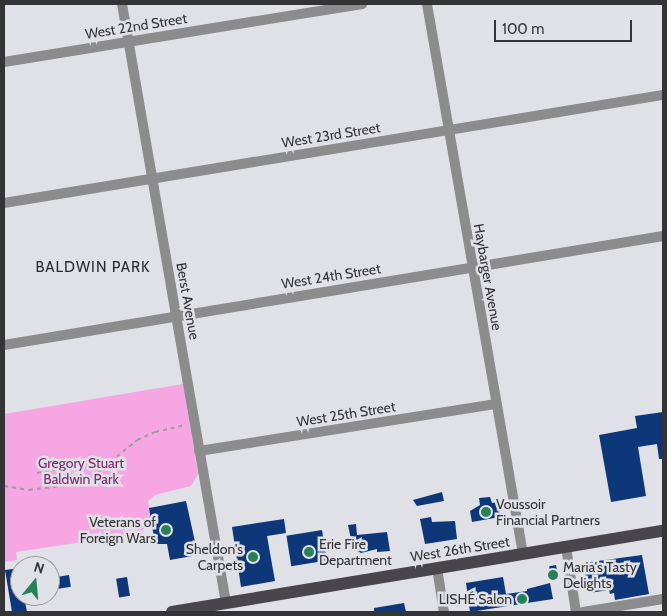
<!DOCTYPE html>
<meta charset="utf-8">
<style>
body{margin:0}
#map{position:relative;width:667px;height:616px;overflow:hidden;background:#e0e0e7;font-family:Cabin,sans-serif}
div>[style]{position:absolute}
.green>*{inset:0;background:#f6a6e2}
.building>*{inset:0;background:#0e3779;transform-origin:0 0}
.path>*{height:2px;margin-top:-1px;transform-origin:0;background:repeating-linear-gradient(90deg,#9c9ca1 0 4px,transparent 0 8px)}
.minor>*{height:10px;margin:-5px;padding:0 5px;transform-origin:5px;border-radius:5px;background:#8c8b8e}
.major>*{height:12px;margin:-6px;padding:0 6px;transform-origin:6px;border-radius:6px;background:#49464b}
.dots>*{width:14px;height:14px;translate:-50% -50%;box-sizing:border-box;border:2px solid #e0e0e7;border-radius:50%}
span{translate:-50% -50%;white-space:nowrap;text-align:center;line-height:1.15;-webkit-text-stroke:5px #e0e0e7;paint-order:stroke}
.street-label{font-size:14px;color:#343437}
.park-label{font-size:14px;color:#832771}
.poi-label{font-size:14px;color:#343437}
.left{translate:0 -50%;text-align:left}
.right{translate:-100% -50%;text-align:right}
.neighbourhood-label{font-size:15px;color:#2b2b31;letter-spacing:1px}
.frame{position:absolute;inset:0;border:5px solid #343437;pointer-events:none}
.north{position:absolute;left:10px;top:556px;width:50px;height:50px;box-sizing:border-box;background:#e0e0e7;border:1px solid #9b9ba1;border-radius:50%;rotate:17deg;font-size:14px;font-weight:700;line-height:20px;text-align:center;color:#343437}
.north::after{content:'';display:block;margin:auto;width:18px;height:22px;background:#288055;clip-path:polygon(50% 0,100% 100%,50% 72%,0 100%)}
.scale{position:absolute;left:494px;top:20px;width:138px;height:22px;box-sizing:border-box;border:2px solid #343437;border-top:0;padding-left:6px;font-size:15px;line-height:18px;white-space:nowrap;color:#343437;-webkit-text-stroke:4px #e0e0e7;paint-order:stroke}
</style>
<div id="map">
<div class="green">
<i style="clip-path:polygon(183px 384px,198px 474px,191px 486px,155px 495px,148px 501px,152px 529px,143px 529px,143px 533px,16px 552px,17px 560px,4px 562px,4px 414px)"></i>
</div>
<div class="building">
<i style="clip-path:polygon(663px 412px,663px 459px,659px 459px,657px 444px,638px 447px,646px 496px,611px 502px,599px 435px,637px 428px,635px 416px)"></i>
<i style="clip-path:polygon(442px 492px,444px 501px,417px 506px,413px 500px)"></i>
<i style="clip-path:polygon(490px 497px,492px 503px,498px 502px,500px 517px,472px 522px,470px 511px,480px 505px,479px 498px)"></i>
<i style="clip-path:polygon(186px 501px,198px 555px,170px 560px,167px 544px,155px 544px,149px 508px)"></i>
<i style="clip-path:polygon(431px 517px,432px 522px,455px 521px,457px 539px,425px 544px,420px 519px)"></i>
<i style="clip-path:polygon(284px 519px,286px 533px,267px 536px,275px 581px,241px 587px,232px 527px)"></i>
<i style="clip-path:polygon(356px 524px,357px 535px,387px 532px,390px 551px,377px 552px,377px 549px,361px 553px,353px 549px,348px 525px)"></i>
<i style="left:322px;top:530px;width:31px;height:36px;rotate:81deg"></i>
<i style="clip-path:polygon(642px 555px,649px 594px,615px 600px,614px 593px,610px 594px,609px 590px,589px 593px,583px 563px)"></i>
<i style="left:556px;top:565px;width:11px;height:7px;rotate:80deg"></i>
<i style="clip-path:polygon(20px 568px,20px 596px,24px 596px,27px 612px,12px 612px,5px 570px)"></i>
<i style="left:69px;top:575px;width:12px;height:19px;rotate:81deg"></i>
<i style="left:127px;top:577px;width:19px;height:11px;rotate:81deg"></i>
<i style="clip-path:polygon(503px 577px,506px 594px,527px 591px,527px 589px,550px 583px,553px 599px,470px 612px,466px 583px)"></i>
<i style="clip-path:polygon(404px 603px,406px 612px,374px 612px,374px 608px)"></i>
</div>
<div class="path">
<i style="left:37px;top:473px;width:49px;rotate:-10.6deg"></i>
<i style="left:85px;top:464px;width:16px;rotate:22deg"></i>
<i style="left:4px;top:486px;width:25px;rotate:9deg"></i>
<i style="left:29px;top:490px;width:47px;rotate:-7.3deg"></i>
<i style="left:76px;top:484px;width:17px;rotate:-24deg"></i>
<i style="left:92px;top:477px;width:58px;rotate:-39.4deg"></i>
<i style="left:137px;top:440px;width:20px;rotate:-24deg"></i>
<i style="left:155px;top:432px;width:32px;rotate:-13deg"></i>
</div>
<div class="minor">
<i style="left:122px;top:4px;width:608px;rotate:80.15deg"></i>
<i style="left:427px;top:4px;width:558px;rotate:80.1deg"></i>
<i style="left:4px;top:62px;width:363px;rotate:-9.2deg"></i>
<i style="left:4px;top:203px;width:668px;rotate:-9.31deg"></i>
<i style="left:4px;top:345px;width:668px;rotate:-9.39deg"></i>
<i style="left:199px;top:451px;width:301px;rotate:-9deg"></i>
<i style="left:566px;top:547px;width:66px;rotate:81.3deg"></i>
<i style="left:437px;top:568px;width:45px;rotate:81deg"></i>
<i style="left:583px;top:612px;width:81px;rotate:-9.2deg"></i>
</div>
<div class="major">
<i style="left:172px;top:612px;width:498px;rotate:-9.4deg"></i>
</div>
<div class="dots">
<i style="left:486px;top:512px;background:#288055"></i>
<i style="left:166px;top:530px;background:#288055"></i>
<i style="left:309px;top:552px;background:#288055"></i>
<i style="left:253px;top:557px;background:#288055"></i>
<i style="left:553px;top:575px;background:#288055"></i>
<i style="left:522px;top:599px;background:#288055"></i>
</div>
<div class="street-label">
<span style="left:136px;top:26px;rotate:-9deg">West 22nd Street</span>
<span style="left:331px;top:135px;rotate:-9deg">West 23rd Street</span>
<span style="left:331px;top:276px;rotate:-9deg">West 24th Street</span>
<span style="left:488px;top:277px;rotate:80deg">Haybarger Avenue</span>
<span style="left:188px;top:301px;rotate:80deg">Berst Avenue</span>
<span style="left:346px;top:414px;rotate:-9deg">West 25th Street</span>
<span style="left:460px;top:549px;rotate:-9deg">West 26th Street</span>
</div>
<div class="park-label">
<span style="left:81px;top:471px">Gregory Stuart<br>Baldwin Park</span>
</div>
<div class="poi-label">
<span class="left" style="left:496px;top:512px">Voussoir<br>Financial Partners</span>
<span class="right" style="left:156px;top:530px">Veterans of<br>Foreign Wars</span>
<span class="left" style="left:319px;top:552px">Erie Fire<br>Department</span>
<span class="right" style="left:243px;top:557px">Sheldon's<br>Carpets</span>
<span class="left" style="left:563px;top:575px">Maria's Tasty<br>Delights</span>
<span class="right" style="left:512px;top:599px">LISHÉ Salon</span>
</div>
<div class="neighbourhood-label">
<span style="left:93px;top:268px">BALDWIN PARK</span>
</div>
<div class="frame"></div>
<div class="north">N</div>
<div class="scale">100 m</div>
</div>
